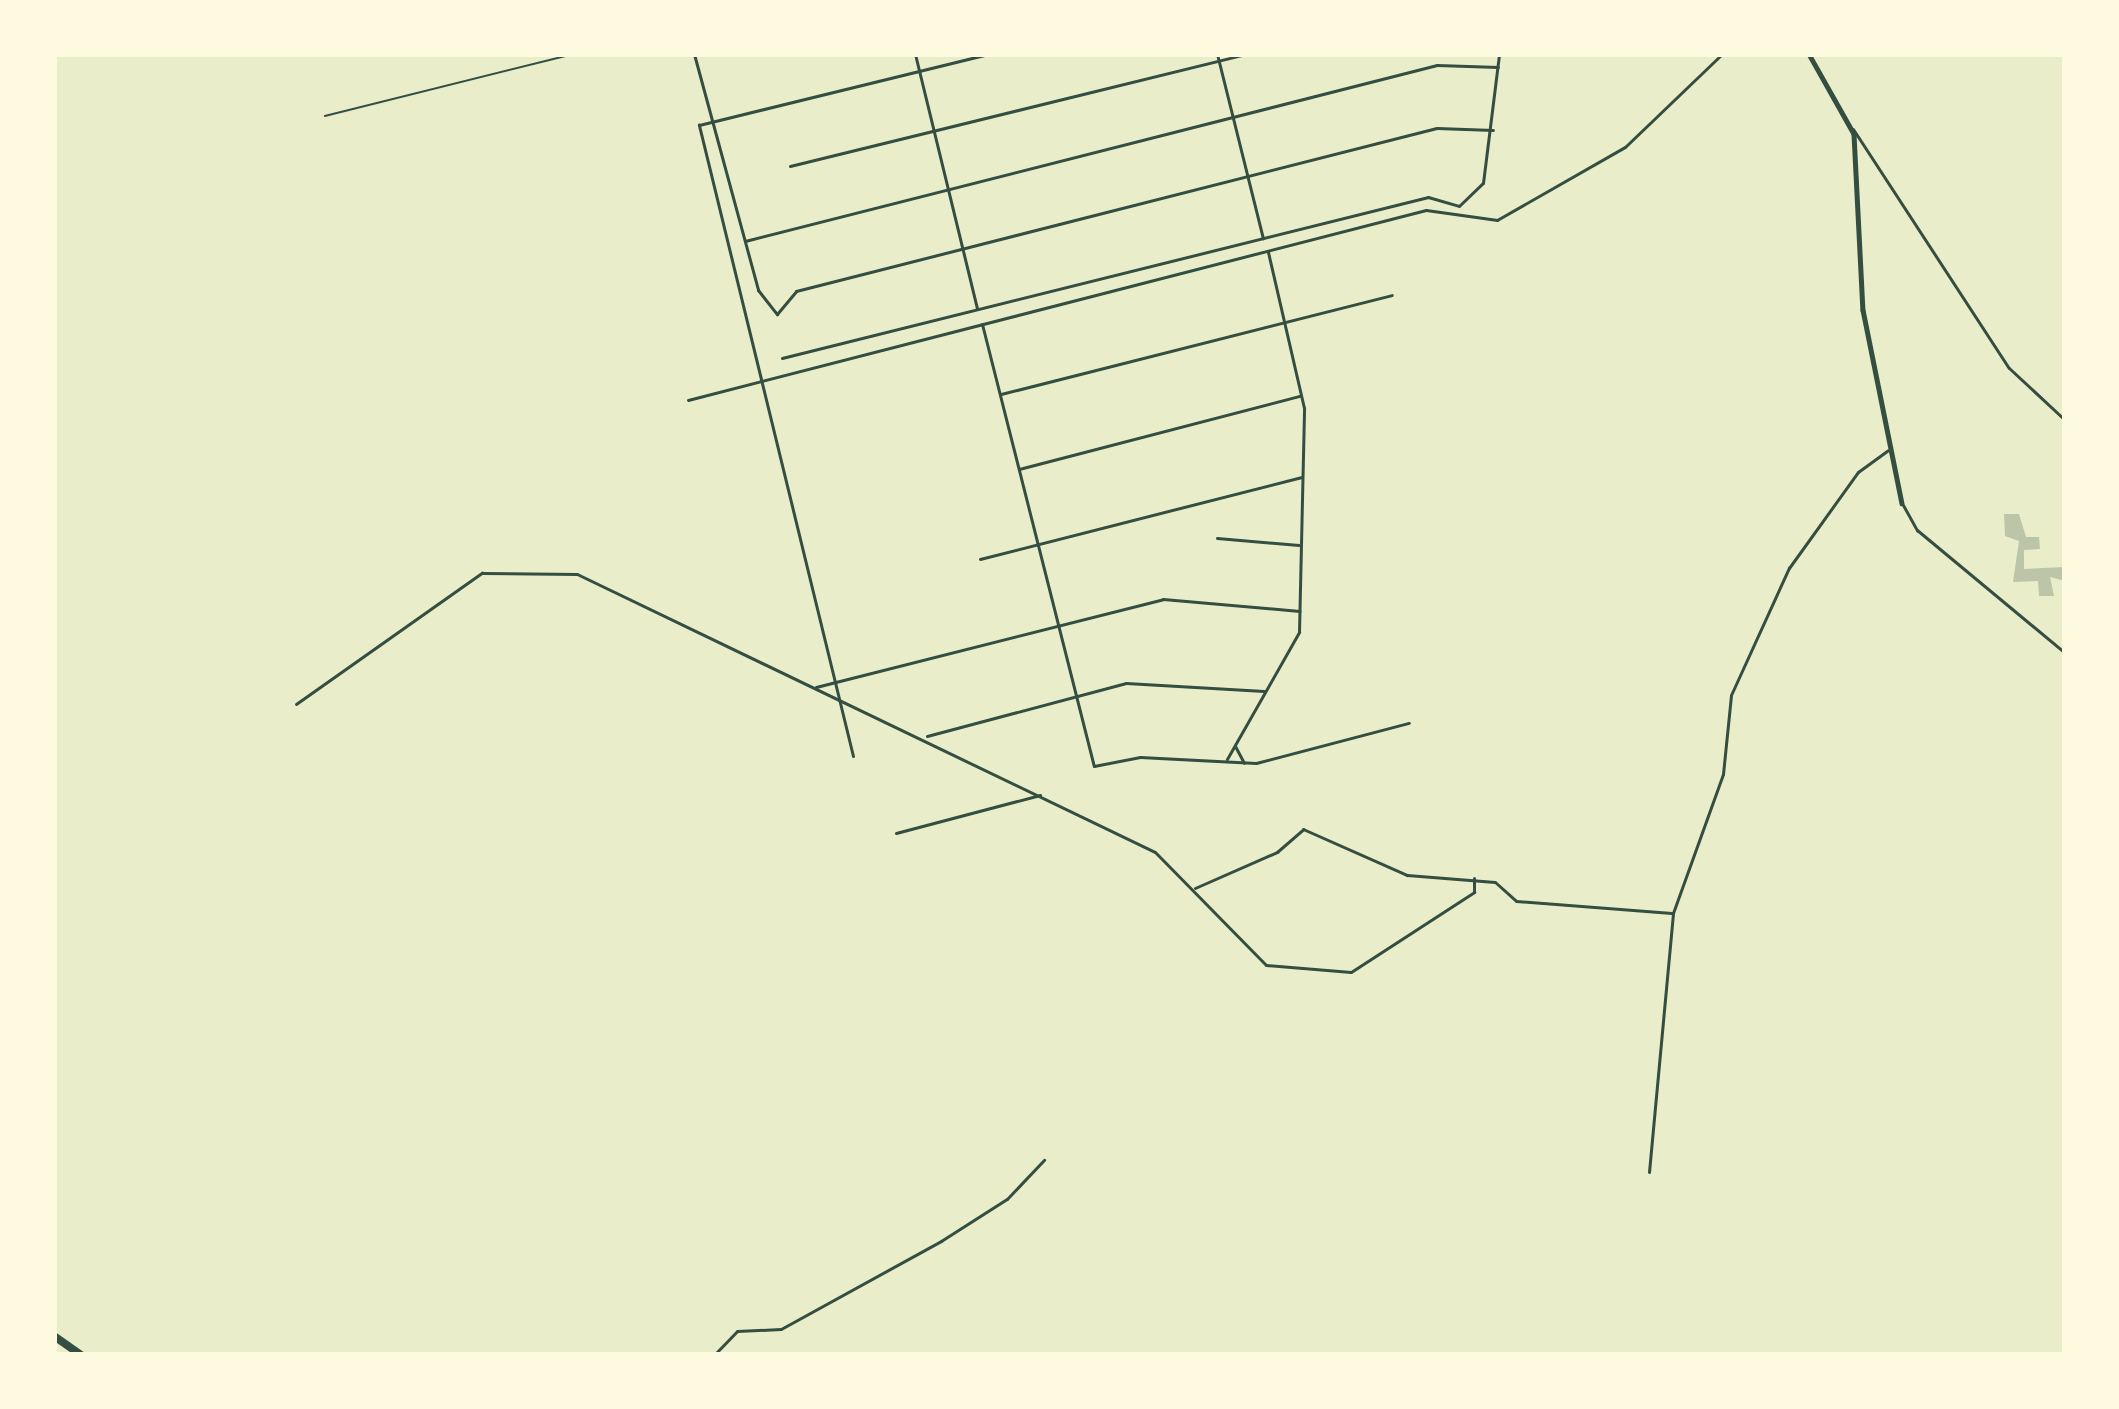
<!DOCTYPE html>
<style>
body{margin:0}
#map{position:relative;width:2119px;height:1409px;overflow:hidden;background:#e9edc9;font-family:Montserrat,sans-serif}
div>[style]{position:absolute}
.building>*{inset:0;background:#bcc5a7}
.service>*{height:1.5px;margin:-0.75px;padding:0 0.75px;transform-origin:0.75px;border-radius:0.75px;background:#344e41}
.minor>*{height:3px;margin:-1.5px;padding:0 1.5px;transform-origin:1.5px;border-radius:1.5px;background:#344e41}
.tertiary>*{height:4.5px;margin:-2.25px;padding:0 2.25px;transform-origin:2.25px;border-radius:2.25px;background:#344e41}
.trunk>*{height:8px;margin:-4px;padding:0 4px;transform-origin:4px;border-radius:4px;background:#344e41}
span{translate:-50% -50%;white-space:nowrap;text-align:center;line-height:1.15;-webkit-text-stroke:9px #fefae0;paint-order:stroke}
.frame{position:absolute;inset:0;border:57px solid #fefae0;pointer-events:none}
</style>
<div id="map">
<div class="building">
<i style="clip-path:polygon(2004px 514px,2019px 514px,2026px 537px,2039px 537px,2040px 549px,2024px 550px,2024px 569px,2065px 567px,2065px 581px,2050px 577px,2054px 596px,2039px 596px,2038px 581px,2013px 582px,2019px 541px,2005px 536px)"></i>
</div>
<div class="service">
<i style="left:325px;top:116px;width:257px;rotate:-14deg"></i>
</div>
<div class="minor">
<i style="left:694px;top:54px;width:245px;rotate:74.8deg"></i>
<i style="left:758px;top:290px;width:31px;rotate:52deg"></i>
<i style="left:777px;top:314px;width:30px;rotate:-50deg"></i>
<i style="left:796px;top:291px;width:661px;rotate:-14.27deg"></i>
<i style="left:1437px;top:128px;width:56px;rotate:2deg"></i>
<i style="left:915px;top:54px;width:261px;rotate:76.3deg"></i>
<i style="left:1217px;top:54px;width:190px;rotate:76deg"></i>
<i style="left:1853px;top:129px;width:285px;rotate:56.9deg"></i>
<i style="left:2009px;top:368px;width:76px;rotate:42.9deg"></i>
<i style="left:790px;top:166px;width:469px;rotate:-13.8deg"></i>
<i style="left:745px;top:241px;width:714px;rotate:-14.27deg"></i>
<i style="left:1437px;top:65px;width:61px;rotate:1.9deg"></i>
<i style="left:982px;top:324px;width:456px;rotate:75.8deg"></i>
<i style="left:1094px;top:766px;width:47px;rotate:-11.1deg"></i>
<i style="left:1140px;top:757px;width:116px;rotate:3deg"></i>
<i style="left:1256px;top:763px;width:158px;rotate:-14.7deg"></i>
<i style="left:782px;top:358px;width:666px;rotate:-13.99deg"></i>
<i style="left:1428px;top:197px;width:32px;rotate:16deg"></i>
<i style="left:1459px;top:206px;width:33px;rotate:-44deg"></i>
<i style="left:1483px;top:183px;width:130px;rotate:-82.9deg"></i>
<i style="left:1001px;top:394px;width:403px;rotate:-14.2deg"></i>
<i style="left:688px;top:400px;width:762px;rotate:-14.44deg"></i>
<i style="left:1426px;top:210px;width:72px;rotate:8deg"></i>
<i style="left:1497px;top:220px;width:147px;rotate:-29.7deg"></i>
<i style="left:1625px;top:147px;width:134px;rotate:-43.8deg"></i>
<i style="left:1019px;top:469px;width:290px;rotate:-14.6deg"></i>
<i style="left:1903px;top:505px;width:29px;rotate:61deg"></i>
<i style="left:1917px;top:530px;width:192px;rotate:39.7deg"></i>
<i style="left:1217px;top:538px;width:82px;rotate:4.9deg"></i>
<i style="left:980px;top:559px;width:331px;rotate:-14.3deg"></i>
<i style="left:816px;top:687px;width:358px;rotate:-14.2deg"></i>
<i style="left:1163px;top:599px;width:137px;rotate:5deg"></i>
<i style="left:296px;top:704px;width:228px;rotate:-35.2deg"></i>
<i style="left:482px;top:573px;width:95px;rotate:0.6deg"></i>
<i style="left:577px;top:574px;width:641px;rotate:25.69deg"></i>
<i style="left:1155px;top:852px;width:158px;rotate:45.5deg"></i>
<i style="left:1266px;top:965px;width:85px;rotate:4.7deg"></i>
<i style="left:1351px;top:972px;width:147px;rotate:-33deg"></i>
<i style="left:1474px;top:892px;width:14px;rotate:-90deg"></i>
<i style="left:927px;top:736px;width:206px;rotate:-14.9deg"></i>
<i style="left:1126px;top:683px;width:138px;rotate:3.3deg"></i>
<i style="left:1235px;top:746px;width:19px;rotate:62deg"></i>
<i style="left:853px;top:756px;width:650px;rotate:-103.72deg"></i>
<i style="left:699px;top:125px;width:299px;rotate:-13.8deg"></i>
<i style="left:1227px;top:759px;width:146px;rotate:-60.4deg"></i>
<i style="left:1299px;top:632px;width:224px;rotate:-88.7deg"></i>
<i style="left:1304px;top:408px;width:160px;rotate:-103deg"></i>
<i style="left:896px;top:833px;width:149px;rotate:-14.8deg"></i>
<i style="left:1195px;top:888px;width:90px;rotate:-23.7deg"></i>
<i style="left:1277px;top:852px;width:35px;rotate:-41deg"></i>
<i style="left:1303px;top:829px;width:114px;rotate:23.9deg"></i>
<i style="left:1407px;top:875px;width:88px;rotate:4.5deg"></i>
<i style="left:1495px;top:882px;width:28px;rotate:42deg"></i>
<i style="left:1516px;top:901px;width:156px;rotate:4.4deg"></i>
<i style="left:1649px;top:1172px;width:260px;rotate:-84.7deg"></i>
<i style="left:1673px;top:913px;width:148px;rotate:-70.2deg"></i>
<i style="left:1723px;top:774px;width:79px;rotate:-84.2deg"></i>
<i style="left:1731px;top:695px;width:140px;rotate:-65.5deg"></i>
<i style="left:1789px;top:568px;width:118px;rotate:-54.3deg"></i>
<i style="left:1858px;top:472px;width:37px;rotate:-36deg"></i>
<i style="left:714px;top:1355px;width:33px;rotate:-46deg"></i>
<i style="left:737px;top:1331px;width:44px;rotate:-2.6deg"></i>
<i style="left:781px;top:1329px;width:183px;rotate:-28.8deg"></i>
<i style="left:941px;top:1241px;width:78px;rotate:-32.5deg"></i>
<i style="left:1007px;top:1199px;width:54px;rotate:-46.5deg"></i>
</div>
<div class="tertiary">
<i style="left:1809px;top:54px;width:92px;rotate:60.6deg"></i>
<i style="left:1854px;top:134px;width:176px;rotate:87.1deg"></i>
<i style="left:1863px;top:310px;width:197px;rotate:78.6deg"></i>
</div>
<div class="trunk">
<i style="left:54px;top:1336px;width:33px;rotate:35deg"></i>
</div>
<div class="frame"></div>
</div>
